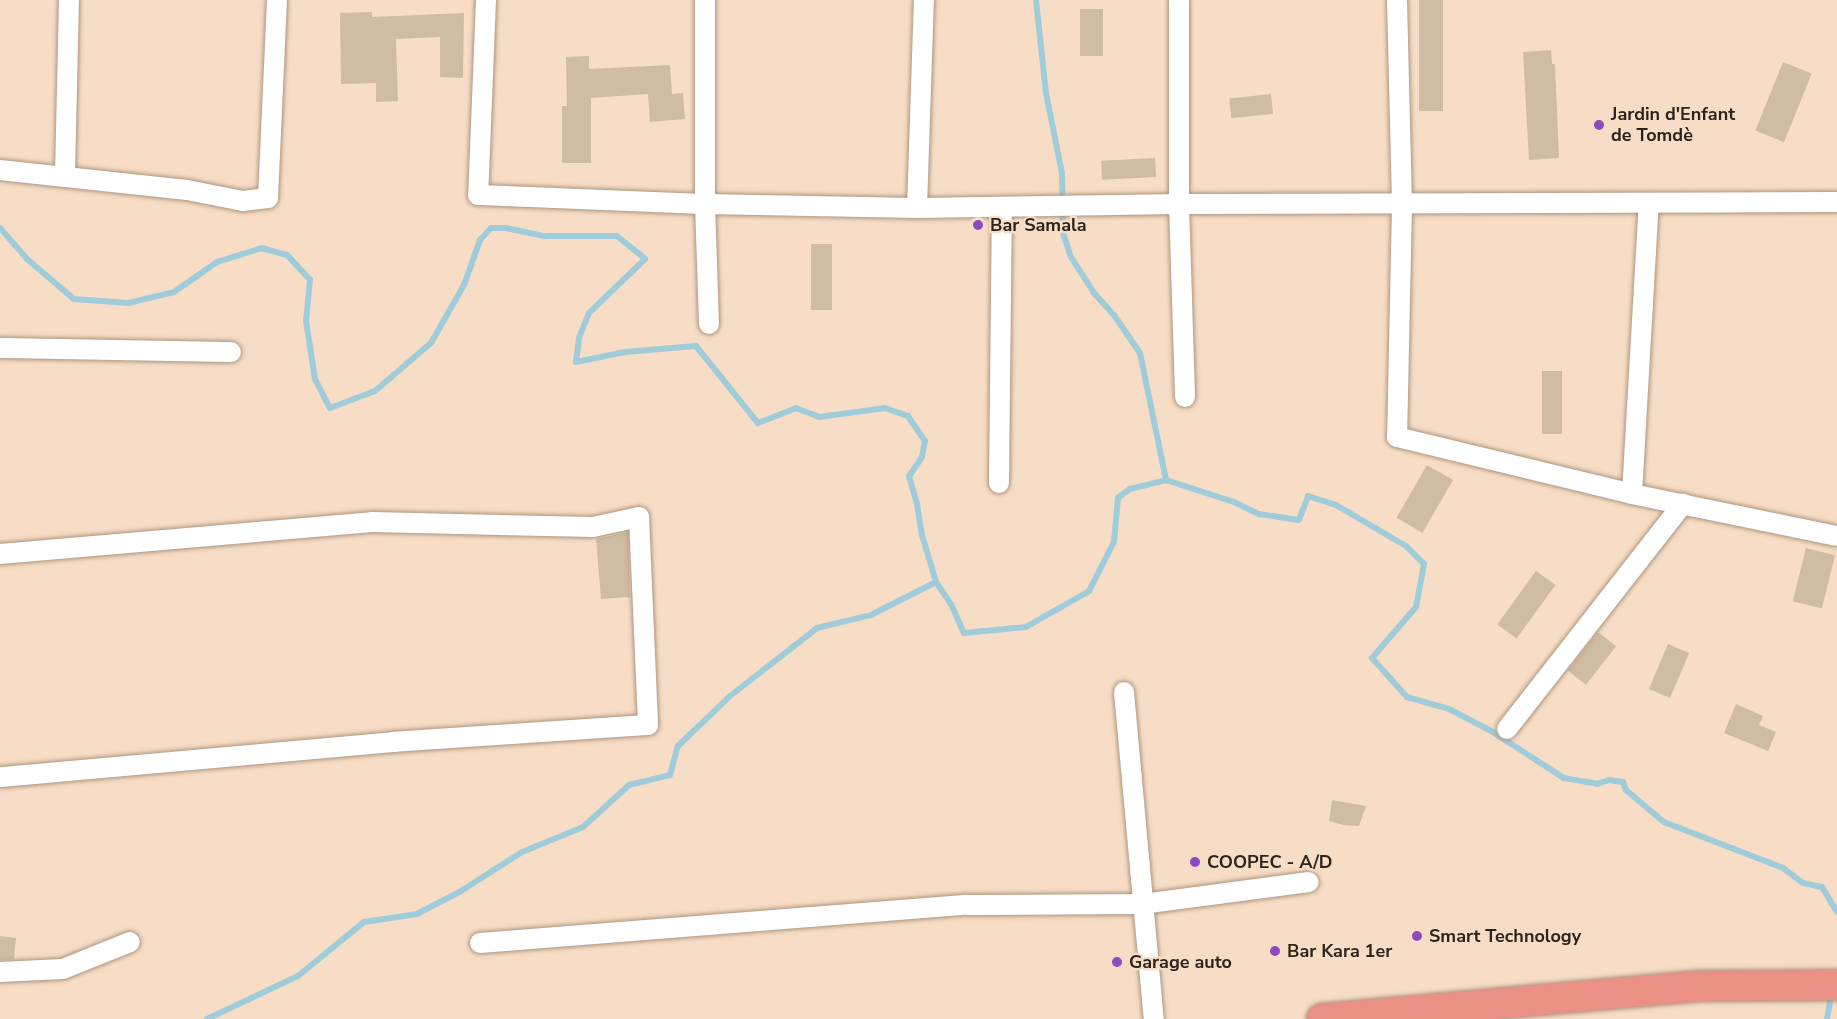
<!DOCTYPE html>
<meta charset="utf-8">
<style>
body{margin:0}
#map{position:relative;width:1837px;height:1019px;overflow:hidden;background:#f7ddc6;font-family:"Nunito Sans",sans-serif}
div>[style]{position:absolute}
.stream>*{height:6px;margin:-3px;padding:0 3px;transform-origin:3px;border-radius:3px;background:#a0ccda}
.building>*{inset:0;background:#d0bca2;transform-origin:0 0}
.roads{filter:drop-shadow(0 0 2px #ad947f) drop-shadow(0 0 2px #ad947f)}
.minor>*{height:20px;margin:-10px;padding:0 10px;transform-origin:10px;border-radius:10px;background:#fff}
.highway>*{height:30px;margin:-15px;padding:0 15px;transform-origin:15px;border-radius:15px;background:#ea9084}
.dots>*{width:16px;height:16px;translate:-50% -50%;box-sizing:border-box;border:3px solid #f7ddc6;border-radius:50%}
span{translate:-50% -50%;white-space:nowrap;text-align:center;line-height:1.15;-webkit-text-stroke:4.5px #f7ddc6;paint-order:stroke}
.poi-label{font-size:18px;color:#2d231b;font-weight:700}
.left{translate:0 -50%;text-align:left}
</style>
<div id="map">
<div class="stream">
<i style="left:1036px;top:0;width:94px;rotate:83.9deg"></i>
<i style="left:1046px;top:93px;width:82px;rotate:78.7deg"></i>
<i style="left:1062px;top:173px;width:60px;rotate:89deg"></i>
<i style="left:1063px;top:233px;width:25px;rotate:72deg"></i>
<i style="left:1071px;top:257px;width:43px;rotate:57.4deg"></i>
<i style="left:1094px;top:293px;width:30px;rotate:48deg"></i>
<i style="left:1114px;top:315px;width:46px;rotate:55.6deg"></i>
<i style="left:1140px;top:353px;width:130px;rotate:78.4deg"></i>
<i style="left:0;top:228px;width:41px;rotate:48.9deg"></i>
<i style="left:27px;top:259px;width:62px;rotate:40.4deg"></i>
<i style="left:74px;top:299px;width:54px;rotate:4.2deg"></i>
<i style="left:128px;top:303px;width:47px;rotate:-13.4deg"></i>
<i style="left:174px;top:292px;width:52px;rotate:-34.9deg"></i>
<i style="left:217px;top:262px;width:47px;rotate:-17.3deg"></i>
<i style="left:262px;top:248px;width:26px;rotate:16deg"></i>
<i style="left:287px;top:255px;width:34px;rotate:47deg"></i>
<i style="left:310px;top:280px;width:41px;rotate:95.6deg"></i>
<i style="left:306px;top:321px;width:59px;rotate:81.2deg"></i>
<i style="left:315px;top:379px;width:33px;rotate:63deg"></i>
<i style="left:330px;top:408px;width:48px;rotate:-20.7deg"></i>
<i style="left:375px;top:391px;width:74px;rotate:-40.6deg"></i>
<i style="left:431px;top:343px;width:67px;rotate:-60.4deg"></i>
<i style="left:464px;top:285px;width:48px;rotate:-70.4deg"></i>
<i style="left:480px;top:240px;width:16px;rotate:-47deg"></i>
<i style="left:491px;top:228px;width:15px"></i>
<i style="left:506px;top:228px;width:40px;rotate:12deg"></i>
<i style="left:545px;top:236px;width:72px"></i>
<i style="left:617px;top:236px;width:36px;rotate:39deg"></i>
<i style="left:645px;top:259px;width:78px;rotate:136deg"></i>
<i style="left:589px;top:313px;width:27px;rotate:112deg"></i>
<i style="left:579px;top:338px;width:24px;rotate:97deg"></i>
<i style="left:576px;top:362px;width:50px;rotate:-11.5deg"></i>
<i style="left:625px;top:352px;width:71px;rotate:-4.8deg"></i>
<i style="left:696px;top:346px;width:99px;rotate:51.2deg"></i>
<i style="left:758px;top:423px;width:41px;rotate:-21.5deg"></i>
<i style="left:796px;top:408px;width:25px;rotate:21deg"></i>
<i style="left:819px;top:417px;width:67px;rotate:-7.8deg"></i>
<i style="left:885px;top:408px;width:24px;rotate:19deg"></i>
<i style="left:908px;top:416px;width:30px;rotate:56deg"></i>
<i style="left:925px;top:441px;width:16px;rotate:101deg"></i>
<i style="left:922px;top:457px;width:23px;rotate:124deg"></i>
<i style="left:909px;top:476px;width:29px;rotate:74deg"></i>
<i style="left:917px;top:504px;width:31px;rotate:81deg"></i>
<i style="left:922px;top:535px;width:49px;rotate:73.4deg"></i>
<i style="left:936px;top:582px;width:27px;rotate:56deg"></i>
<i style="left:951px;top:604px;width:32px;rotate:66deg"></i>
<i style="left:964px;top:633px;width:62px;rotate:-5.5deg"></i>
<i style="left:1026px;top:627px;width:73px;rotate:-29.7deg"></i>
<i style="left:1089px;top:591px;width:55px;rotate:-63deg"></i>
<i style="left:1114px;top:542px;width:44px;rotate:-84.8deg"></i>
<i style="left:1118px;top:498px;width:15px;rotate:-37deg"></i>
<i style="left:1130px;top:489px;width:37px;rotate:-14deg"></i>
<i style="left:1166px;top:480px;width:71px;rotate:17.9deg"></i>
<i style="left:1234px;top:502px;width:28px;rotate:26deg"></i>
<i style="left:1259px;top:514px;width:40px;rotate:8.5deg"></i>
<i style="left:1299px;top:520px;width:26px;rotate:-69deg"></i>
<i style="left:1308px;top:496px;width:29px;rotate:18deg"></i>
<i style="left:1336px;top:505px;width:81px;rotate:30.4deg"></i>
<i style="left:1406px;top:546px;width:25px;rotate:45deg"></i>
<i style="left:1424px;top:564px;width:44px;rotate:100.5deg"></i>
<i style="left:1416px;top:607px;width:67px;rotate:130.8deg"></i>
<i style="left:1372px;top:658px;width:52px;rotate:48.1deg"></i>
<i style="left:1407px;top:697px;width:44px;rotate:15.9deg"></i>
<i style="left:1449px;top:709px;width:47px;rotate:27.6deg"></i>
<i style="left:1491px;top:731px;width:87px;rotate:32.8deg"></i>
<i style="left:1564px;top:778px;width:34px;rotate:10deg"></i>
<i style="left:1597px;top:784px;width:13px;rotate:-18deg"></i>
<i style="left:1609px;top:780px;width:14px;rotate:8deg"></i>
<i style="left:1623px;top:782px;width:9px;rotate:69deg"></i>
<i style="left:1626px;top:790px;width:50px;rotate:40.1deg"></i>
<i style="left:1664px;top:822px;width:128px;rotate:21.1deg"></i>
<i style="left:1783px;top:868px;width:25px;rotate:37deg"></i>
<i style="left:1803px;top:883px;width:19px;rotate:12deg"></i>
<i style="left:1822px;top:887px;width:29px;rotate:59deg"></i>
<i style="left:207px;top:1019px;width:101px;rotate:-25.3deg"></i>
<i style="left:298px;top:976px;width:85px;rotate:-39.3deg"></i>
<i style="left:364px;top:922px;width:54px;rotate:-8.6deg"></i>
<i style="left:417px;top:914px;width:50px;rotate:-27.6deg"></i>
<i style="left:461px;top:891px;width:72px;rotate:-32.6deg"></i>
<i style="left:522px;top:852px;width:66px;rotate:-22.3deg"></i>
<i style="left:583px;top:827px;width:62px;rotate:-42.4deg"></i>
<i style="left:629px;top:785px;width:42px;rotate:-13.7deg"></i>
<i style="left:670px;top:775px;width:30px;rotate:-75deg"></i>
<i style="left:678px;top:746px;width:72px;rotate:-43.9deg"></i>
<i style="left:730px;top:696px;width:110px;rotate:-38deg"></i>
<i style="left:817px;top:628px;width:56px;rotate:-13.5deg"></i>
<i style="left:871px;top:615px;width:73px;rotate:-26.9deg"></i>
<i style="left:1827px;top:1019px;width:27px;rotate:-80deg"></i>
</div>
<div class="building">
<i style="left:1419px;top:0;width:24px;height:111px"></i>
<i style="left:1103px;top:9px;width:47px;height:23px;rotate:90deg"></i>
<i style="clip-path:polygon(372px 12px,372px 17px,464px 13px,463px 78px,440px 77px,440px 37px,396px 39px,398px 101px,376px 102px,376px 83px,341px 84px,340px 13px)"></i>
<i style="clip-path:polygon(1551px 50px,1552px 64px,1555px 64px,1559px 158px,1529px 160px,1523px 52px)"></i>
<i style="clip-path:polygon(589px 56px,589px 69px,670px 65px,672px 94px,683px 93px,685px 119px,650px 122px,648px 94px,591px 98px,591px 163px,562px 163px,562px 106px,567px 106px,566px 57px)"></i>
<i style="left:1783px;top:62px;width:31px;height:74px;rotate:22deg"></i>
<i style="left:1271px;top:94px;width:20px;height:42px;rotate:84deg"></i>
<i style="left:1155px;top:158px;width:19px;height:54px;rotate:87deg"></i>
<i style="left:811px;top:244px;width:21px;height:66px"></i>
<i style="left:1542px;top:371px;width:20px;height:63px"></i>
<i style="left:1427px;top:465px;width:30px;height:61px;rotate:30deg"></i>
<i style="clip-path:polygon(628px 532px,630px 597px,601px 599px,596px 539px)"></i>
<i style="left:1806px;top:548px;width:30px;height:55px;rotate:14deg"></i>
<i style="left:1536px;top:571px;width:24px;height:66px;rotate:36deg"></i>
<i style="left:1598px;top:632px;width:23px;height:49px;rotate:38deg"></i>
<i style="left:1668px;top:644px;width:23px;height:49px;rotate:23deg"></i>
<i style="clip-path:polygon(1736px 704px,1763px 716px,1759px 725px,1776px 732px,1768px 751px,1724px 733px)"></i>
<i style="clip-path:polygon(1332px 800px,1366px 806px,1359px 826px,1343px 825px,1329px 821px)"></i>
<i style="clip-path:polygon(0 936px,16px 938px,14px 959px,0 960px)"></i>
</div>
<div class="roads">
<div class="minor">
<i style="left:486px;top:0;width:195px;rotate:92.3deg"></i>
<i style="left:478px;top:195px;width:227px;rotate:2.3deg"></i>
<i style="left:705px;top:204px;width:204px;rotate:-90deg"></i>
<i style="left:1179px;top:0;width:204px;rotate:90deg"></i>
<i style="left:1179px;top:204px;width:193px;rotate:88.2deg"></i>
<i style="left:1397px;top:0;width:204px;rotate:88.6deg"></i>
<i style="left:1402px;top:204px;width:233px;rotate:91.2deg"></i>
<i style="left:1397px;top:437px;width:242px;rotate:13.6deg"></i>
<i style="left:1632px;top:494px;width:209px;rotate:11.6deg"></i>
<i style="left:0;top:170px;width:188px;rotate:6.1deg"></i>
<i style="left:187px;top:190px;width:57px;rotate:11.1deg"></i>
<i style="left:243px;top:201px;width:25px;rotate:-7deg"></i>
<i style="left:268px;top:198px;width:198px;rotate:-87.4deg"></i>
<i style="left:65px;top:175px;width:175px;rotate:-88.7deg"></i>
<i style="left:917px;top:208px;width:208px;rotate:-88.1deg"></i>
<i style="left:709px;top:324px;width:120px;rotate:-91.9deg"></i>
<i style="left:705px;top:204px;width:212px;rotate:1.1deg"></i>
<i style="left:917px;top:208px;width:262px;rotate:-0.9deg"></i>
<i style="left:1179px;top:204px;width:658px;rotate:-0.17deg"></i>
<i style="left:0;top:348px;width:231px;rotate:1deg"></i>
<i style="left:999px;top:483px;width:276px;rotate:-89.4deg"></i>
<i style="left:1632px;top:494px;width:291px;rotate:-86.7deg"></i>
<i style="left:0;top:554px;width:373px;rotate:-4.9deg"></i>
<i style="left:372px;top:522px;width:221px;rotate:1.3deg"></i>
<i style="left:593px;top:527px;width:47px;rotate:-12.3deg"></i>
<i style="left:639px;top:517px;width:208px;rotate:87.5deg"></i>
<i style="left:648px;top:725px;width:255px;rotate:176.2deg"></i>
<i style="left:394px;top:742px;width:396px;rotate:174.9deg"></i>
<i style="left:1124px;top:692px;width:328px;rotate:84.8deg"></i>
<i style="left:1507px;top:729px;width:286px;rotate:-52deg"></i>
<i style="left:480px;top:943px;width:489px;rotate:-4.5deg"></i>
<i style="left:968px;top:905px;width:174px;rotate:-0.3deg"></i>
<i style="left:1142px;top:904px;width:168px;rotate:-7.5deg"></i>
<i style="left:0;top:972px;width:63px;rotate:-2.7deg"></i>
<i style="left:63px;top:969px;width:72px;rotate:-21.9deg"></i>
</div>
<div class="highway">
<i style="left:1322px;top:1019px;width:376px;rotate:-5deg"></i>
<i style="left:1697px;top:986px;width:140px;rotate:-0.4deg"></i>
</div>
</div>
<div class="dots">
<i style="left:1599px;top:125px;background:#8e49bc"></i>
<i style="left:978px;top:225px;background:#8e49bc"></i>
<i style="left:1195px;top:862px;background:#8e49bc"></i>
<i style="left:1417px;top:936px;background:#8e49bc"></i>
<i style="left:1275px;top:951px;background:#8e49bc"></i>
<i style="left:1117px;top:962px;background:#8e49bc"></i>
</div>
<div class="poi-label">
<span class="left" style="left:1611px;top:125px">Jardin d'Enfant<br>de Tomdè</span>
<span class="left" style="left:990px;top:225px">Bar Samala</span>
<span class="left" style="left:1207px;top:862px">COOPEC - A/D</span>
<span class="left" style="left:1429px;top:936px">Smart Technology</span>
<span class="left" style="left:1287px;top:951px">Bar Kara 1er</span>
<span class="left" style="left:1129px;top:962px">Garage auto</span>
</div>
</div>
